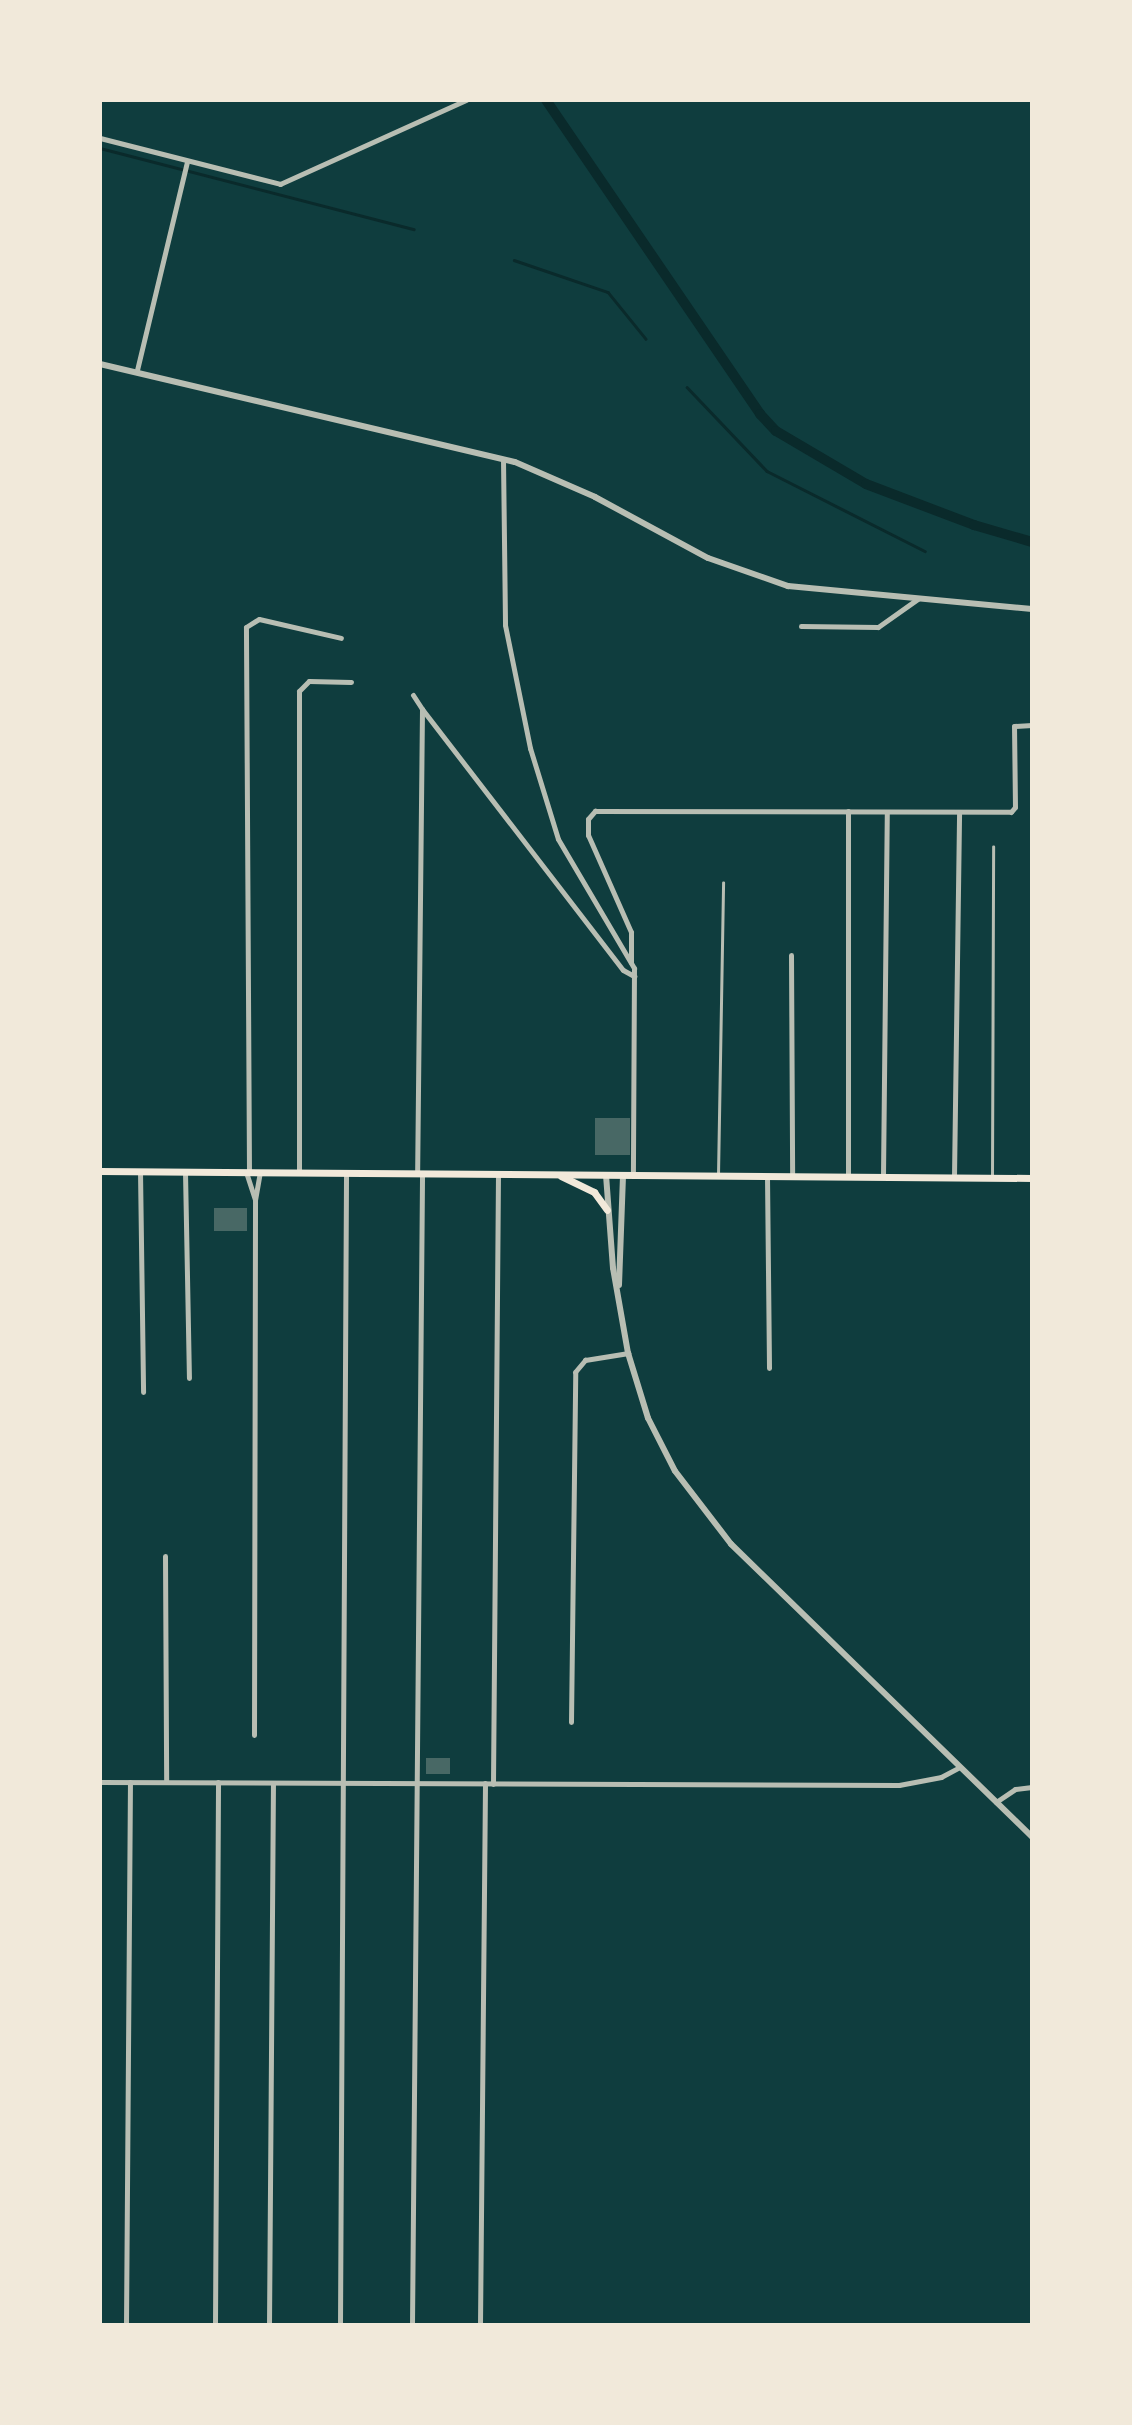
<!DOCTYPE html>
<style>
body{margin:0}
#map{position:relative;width:1132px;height:2425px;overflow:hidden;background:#0f3d3e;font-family:Overpass,sans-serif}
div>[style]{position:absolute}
.stream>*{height:2.5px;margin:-1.25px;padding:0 1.25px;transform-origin:1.25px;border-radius:1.25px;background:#0a2a2b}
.canal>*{height:10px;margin:-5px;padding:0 5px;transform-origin:5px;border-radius:5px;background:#0a2a2b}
.building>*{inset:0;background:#486865;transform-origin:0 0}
.service>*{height:2.5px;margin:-1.25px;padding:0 1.25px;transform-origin:1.25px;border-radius:1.25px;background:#b8beb3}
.minor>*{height:5px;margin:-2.5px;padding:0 2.5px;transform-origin:2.5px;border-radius:2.5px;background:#b8beb3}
.tertiary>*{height:6px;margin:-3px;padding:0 3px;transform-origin:3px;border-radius:3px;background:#b8beb3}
.secondary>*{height:7px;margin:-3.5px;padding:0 3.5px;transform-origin:3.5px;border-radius:3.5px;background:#f1e9da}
span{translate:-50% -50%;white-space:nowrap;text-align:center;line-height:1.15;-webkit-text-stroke:6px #f1e9da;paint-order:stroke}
.frame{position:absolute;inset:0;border:102px solid #f1e9da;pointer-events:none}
</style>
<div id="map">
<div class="stream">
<i style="left:100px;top:148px;width:324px;rotate:14.5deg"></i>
<i style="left:514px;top:260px;width:99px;rotate:18.8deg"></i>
<i style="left:608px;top:292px;width:60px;rotate:51deg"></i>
<i style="left:687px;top:387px;width:116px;rotate:46.4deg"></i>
<i style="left:767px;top:471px;width:177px;rotate:26.9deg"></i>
</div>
<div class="canal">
<i style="left:546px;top:100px;width:380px;rotate:55.7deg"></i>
<i style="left:760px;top:414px;width:23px;rotate:47deg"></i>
<i style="left:776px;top:431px;width:104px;rotate:30.5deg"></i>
<i style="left:866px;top:484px;width:116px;rotate:20.8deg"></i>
<i style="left:974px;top:525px;width:60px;rotate:16.3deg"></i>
</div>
<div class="building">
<i style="left:595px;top:1118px;width:35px;height:37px"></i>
<i style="left:214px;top:1208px;width:33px;height:23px"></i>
<i style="left:450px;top:1758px;width:16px;height:24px;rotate:90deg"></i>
</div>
<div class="service">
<i style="left:718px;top:1175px;width:292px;rotate:-89deg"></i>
<i style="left:992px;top:1176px;width:329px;rotate:-89.8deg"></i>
</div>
<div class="minor">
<i style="left:100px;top:138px;width:186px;rotate:14.3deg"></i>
<i style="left:280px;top:184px;width:204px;rotate:-24.3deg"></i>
<i style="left:137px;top:370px;width:215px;rotate:-76.5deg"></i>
<i style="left:503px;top:459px;width:166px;rotate:89.3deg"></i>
<i style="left:505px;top:625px;width:126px;rotate:78.5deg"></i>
<i style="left:530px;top:748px;width:95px;rotate:72.9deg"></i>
<i style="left:558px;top:839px;width:150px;rotate:59.5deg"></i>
<i style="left:634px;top:968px;width:207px;rotate:90.3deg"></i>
<i style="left:801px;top:626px;width:77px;rotate:0.7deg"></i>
<i style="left:878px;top:627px;width:50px;rotate:-35.3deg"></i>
<i style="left:413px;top:695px;width:17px;rotate:57deg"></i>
<i style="left:422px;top:709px;width:464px;rotate:90.6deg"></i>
<i style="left:422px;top:709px;width:329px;rotate:52.4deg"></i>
<i style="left:623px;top:970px;width:13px;rotate:29deg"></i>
<i style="left:848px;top:811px;width:365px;rotate:90deg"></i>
<i style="left:791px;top:955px;width:221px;rotate:89.7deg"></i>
<i style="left:631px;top:962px;width:30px;rotate:-90deg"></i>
<i style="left:631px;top:932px;width:106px;rotate:-113.9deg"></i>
<i style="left:588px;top:835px;width:16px;rotate:-90deg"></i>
<i style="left:588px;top:819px;width:11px;rotate:-49deg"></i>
<i style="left:595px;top:811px;width:416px;rotate:0.1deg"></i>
<i style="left:1011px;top:812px;width:6px;rotate:-51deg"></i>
<i style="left:1015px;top:807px;width:81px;rotate:-90.7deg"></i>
<i style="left:1014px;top:726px;width:18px;rotate:-3deg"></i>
<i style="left:140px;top:1171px;width:221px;rotate:89.2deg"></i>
<i style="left:185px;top:1172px;width:206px;rotate:88.9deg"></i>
<i style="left:246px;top:1172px;width:29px;rotate:72deg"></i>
<i style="left:249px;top:1172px;width:545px;rotate:-90.32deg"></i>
<i style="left:246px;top:627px;width:15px;rotate:-32deg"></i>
<i style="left:259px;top:619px;width:84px;rotate:13deg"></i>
<i style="left:299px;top:1172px;width:481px;rotate:-90deg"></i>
<i style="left:299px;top:691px;width:14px;rotate:-45deg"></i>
<i style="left:309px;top:681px;width:42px;rotate:1.4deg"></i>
<i style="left:767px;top:1176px;width:192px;rotate:89.4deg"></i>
<i style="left:883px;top:1176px;width:364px;rotate:-89.4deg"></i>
<i style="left:954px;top:1177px;width:365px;rotate:-89.2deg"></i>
<i style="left:165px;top:1556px;width:226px;rotate:89.7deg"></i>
<i style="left:571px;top:1722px;width:350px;rotate:-89.3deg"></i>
<i style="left:575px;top:1372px;width:16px;rotate:-50deg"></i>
<i style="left:585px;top:1360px;width:44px;rotate:-9.2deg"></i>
<i style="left:254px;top:1735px;width:535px;rotate:-89.89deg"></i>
<i style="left:255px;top:1200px;width:28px;rotate:-80deg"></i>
<i style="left:100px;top:1782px;width:799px;rotate:0.22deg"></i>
<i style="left:899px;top:1785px;width:43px;rotate:-10.8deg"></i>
<i style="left:941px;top:1777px;width:21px;rotate:-28deg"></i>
<i style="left:493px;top:1784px;width:610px;rotate:-89.53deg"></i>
<i style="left:996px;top:1802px;width:23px;rotate:-34deg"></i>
<i style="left:1015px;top:1789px;width:17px;rotate:-7deg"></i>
<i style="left:126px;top:2325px;width:543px;rotate:-89.58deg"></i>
<i style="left:215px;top:2325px;width:543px;rotate:-89.68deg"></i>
<i style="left:269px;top:2325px;width:542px;rotate:-89.58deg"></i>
<i style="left:340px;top:2325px;width:1153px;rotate:-89.7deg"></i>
<i style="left:412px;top:2325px;width:1152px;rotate:-89.5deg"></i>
<i style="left:480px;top:2325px;width:542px;rotate:-89.47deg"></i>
</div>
<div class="tertiary">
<i style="left:100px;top:364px;width:426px;rotate:13.3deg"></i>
<i style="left:515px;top:462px;width:87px;rotate:23.6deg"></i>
<i style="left:595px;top:497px;width:128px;rotate:28.4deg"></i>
<i style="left:708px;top:558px;width:85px;rotate:19.3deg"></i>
<i style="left:788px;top:586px;width:245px;rotate:5.4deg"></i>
<i style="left:606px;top:1175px;width:93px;rotate:85.7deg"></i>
<i style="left:613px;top:1268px;width:86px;rotate:80deg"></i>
<i style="left:628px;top:1353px;width:68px;rotate:72.9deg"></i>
<i style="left:648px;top:1418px;width:59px;rotate:63deg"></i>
<i style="left:675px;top:1471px;width:92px;rotate:52.5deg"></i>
<i style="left:731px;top:1544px;width:420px;rotate:44.2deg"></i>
<i style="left:619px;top:1285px;width:110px;rotate:-87.9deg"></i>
</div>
<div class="secondary">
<i style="left:100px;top:1171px;width:932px;rotate:0.43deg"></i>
<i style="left:561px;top:1176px;width:37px;rotate:26deg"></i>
<i style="left:594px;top:1192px;width:22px;rotate:54deg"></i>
</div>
<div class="frame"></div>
</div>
